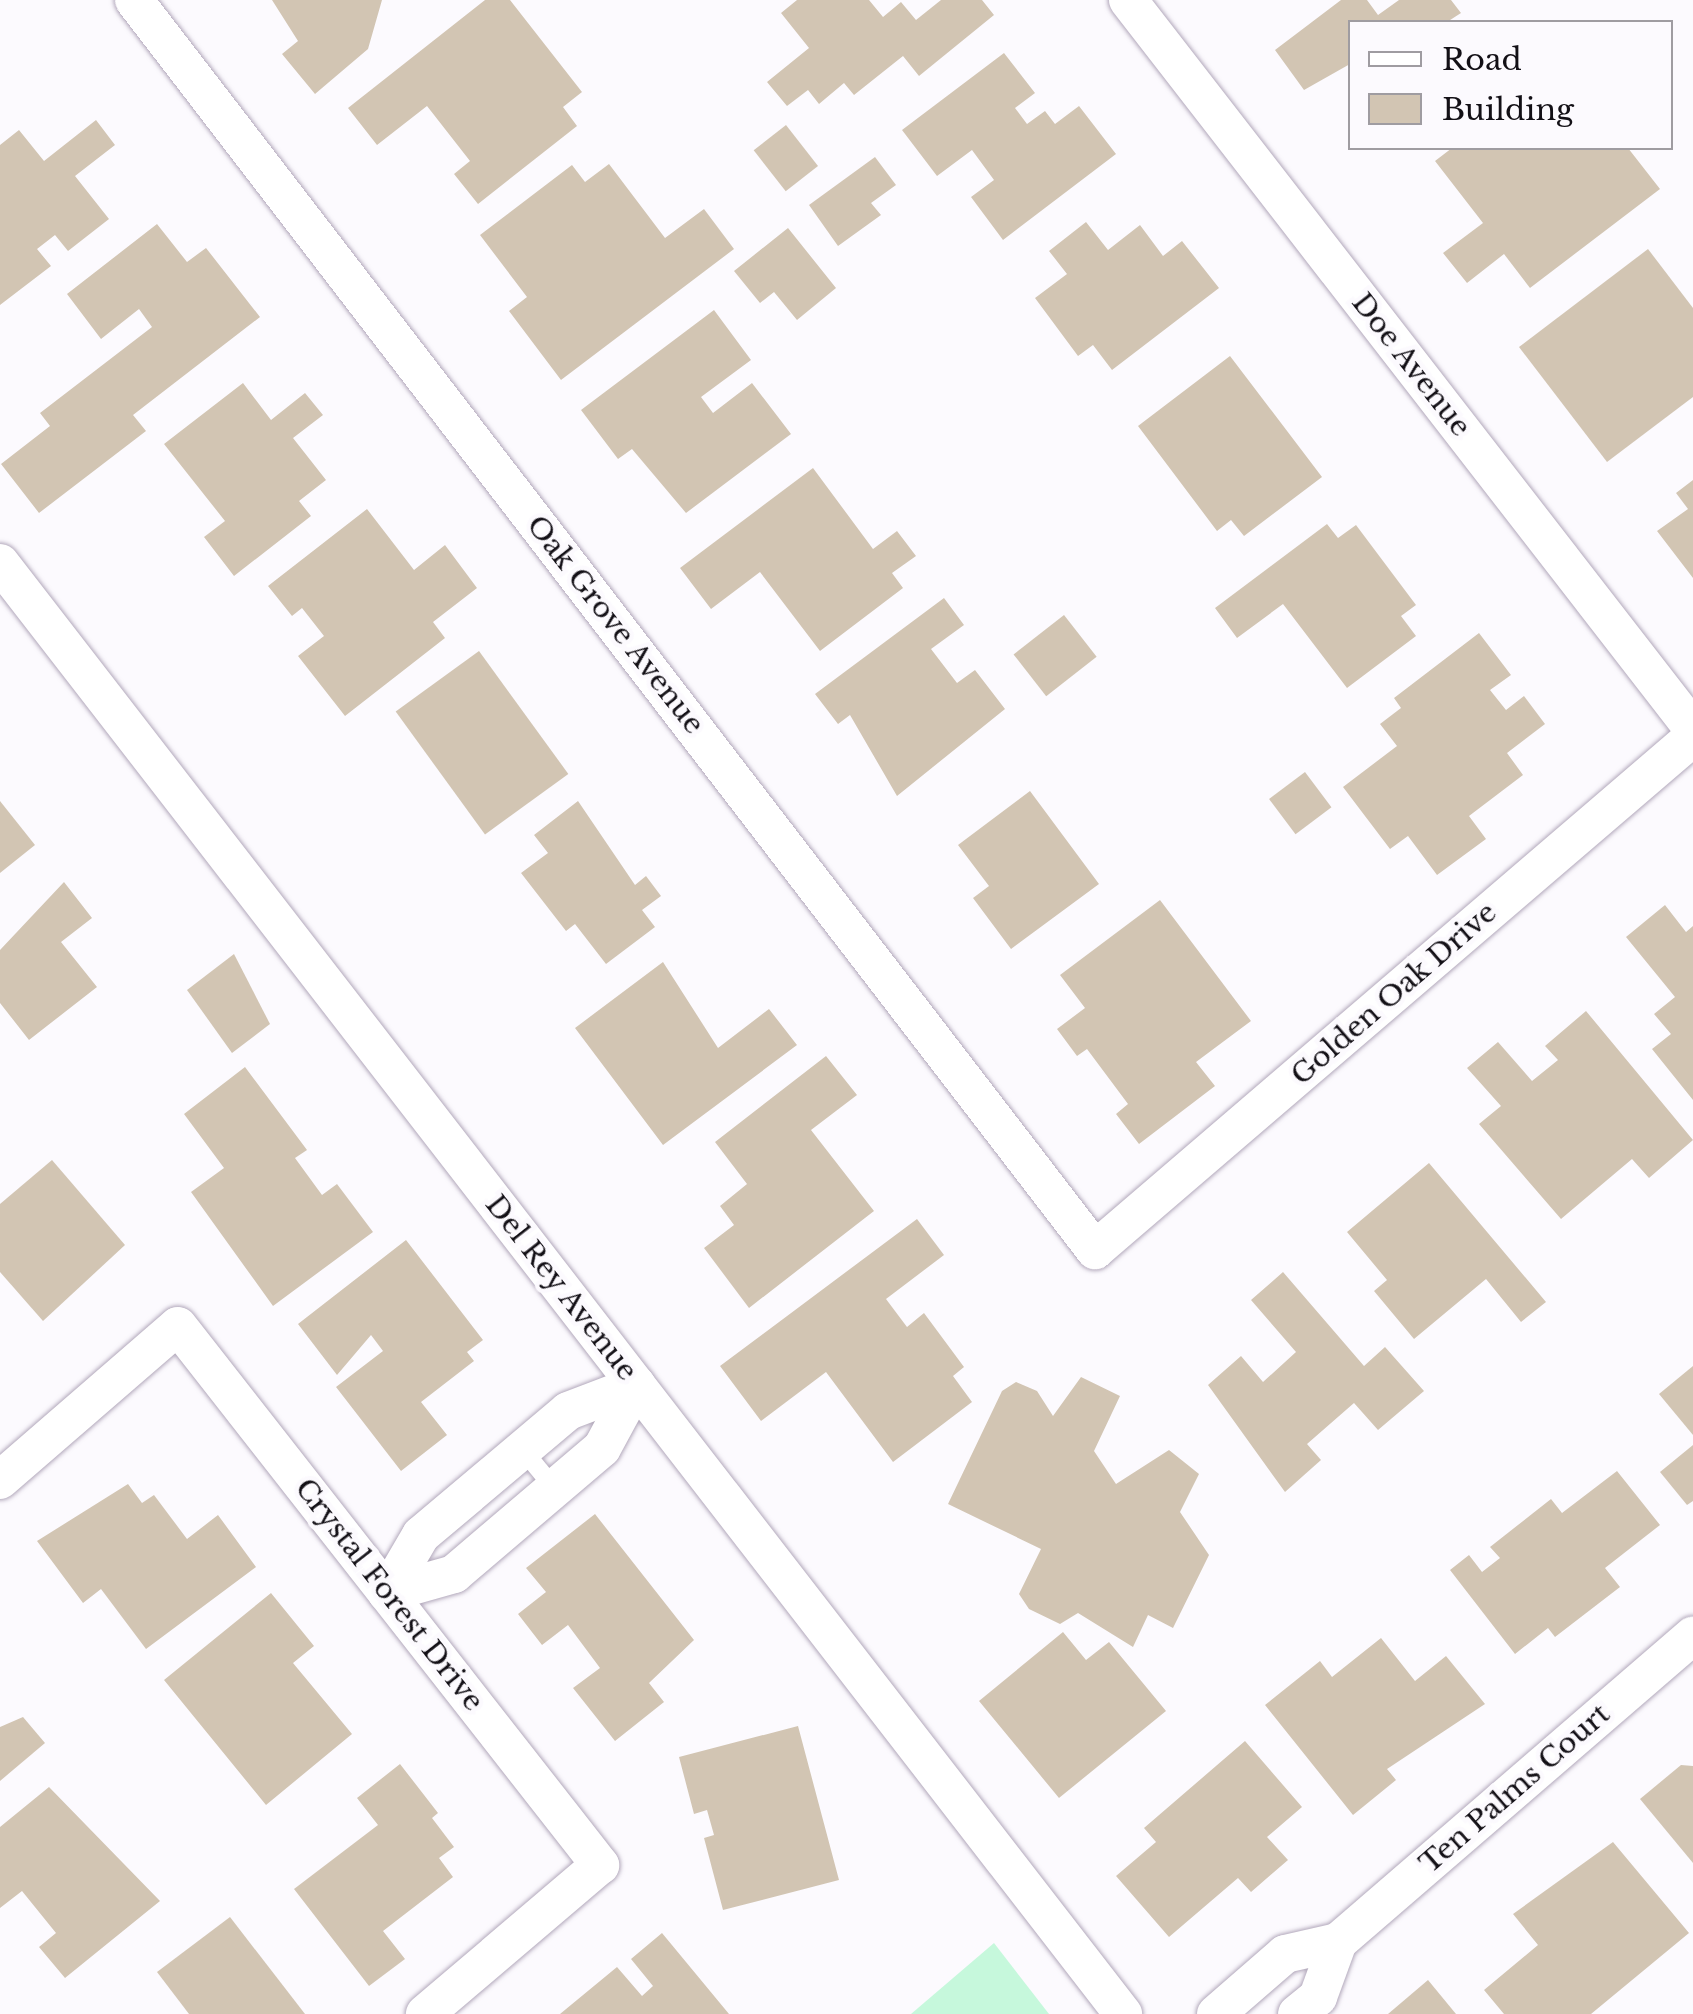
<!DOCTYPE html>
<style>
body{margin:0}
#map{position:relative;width:1693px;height:2014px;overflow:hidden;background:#fcfafe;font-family:"Libre Baskerville",serif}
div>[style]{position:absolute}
.green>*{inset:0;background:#c6f8dc}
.building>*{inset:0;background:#d2c5b3;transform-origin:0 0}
.roads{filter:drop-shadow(0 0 2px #b2a8bb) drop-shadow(0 0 2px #b2a8bb)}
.service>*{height:18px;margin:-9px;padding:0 9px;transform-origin:9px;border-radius:9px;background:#fff}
.minor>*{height:38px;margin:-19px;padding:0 19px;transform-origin:19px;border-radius:19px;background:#fff}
span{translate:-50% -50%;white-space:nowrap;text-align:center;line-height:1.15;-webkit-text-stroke:9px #fcfafe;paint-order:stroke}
.street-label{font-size:28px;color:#131016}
.legend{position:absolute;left:1348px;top:20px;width:325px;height:130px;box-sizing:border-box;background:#fcfafe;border:2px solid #9f9ca1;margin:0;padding:12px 18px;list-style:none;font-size:30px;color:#131016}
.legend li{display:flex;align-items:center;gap:20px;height:50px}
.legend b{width:50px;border:2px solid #9f9ca1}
</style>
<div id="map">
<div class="green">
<i style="clip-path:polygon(994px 1943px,1049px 2014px,911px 2014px)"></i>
</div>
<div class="building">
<i style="clip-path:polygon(272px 0,382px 0,368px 49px,315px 94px,282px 54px,298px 41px)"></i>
<i style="clip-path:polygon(485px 0,510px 0,582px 92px,563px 107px,577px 126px,478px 204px,454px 174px,470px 161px,427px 106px,377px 145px,348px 108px)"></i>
<i style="clip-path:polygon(797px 0,869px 0,883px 17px,901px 2px,916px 20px,941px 0,982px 0,994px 15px,919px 76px,903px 56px,854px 95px,844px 83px,819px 104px,808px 90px,787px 106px,767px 82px,809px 48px,781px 13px)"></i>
<i style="clip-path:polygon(1341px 0,1367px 0,1378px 15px,1399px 0,1451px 0,1461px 13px,1447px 22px,1350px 22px,1350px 64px,1304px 90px,1275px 50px)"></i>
<i style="clip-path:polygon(1004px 53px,1035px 93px,1015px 108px,1027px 124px,1045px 111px,1055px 124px,1079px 106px,1116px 154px,1003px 240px,971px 197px,994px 180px,972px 150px,937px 176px,902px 130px)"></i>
<i style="clip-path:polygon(96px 120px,115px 145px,75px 176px,109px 219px,68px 251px,55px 235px,37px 249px,51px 266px,0 305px,0 145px,19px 130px,44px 161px)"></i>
<i style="left:786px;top:125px;width:52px;height:41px;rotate:52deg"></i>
<i style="clip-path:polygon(1452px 148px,1628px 148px,1660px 189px,1530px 288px,1504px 254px,1467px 283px,1443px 253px,1483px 223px,1435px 161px)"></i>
<i style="clip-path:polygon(875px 157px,896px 185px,871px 203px,881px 215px,838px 246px,809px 205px)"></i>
<i style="clip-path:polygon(609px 164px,665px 238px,704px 209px,734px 249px,561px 380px,509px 311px,527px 297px,480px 235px,572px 165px,585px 182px)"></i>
<i style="clip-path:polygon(1086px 222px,1108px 250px,1140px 225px,1163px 256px,1182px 241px,1219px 288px,1112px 370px,1093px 345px,1078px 356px,1035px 298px,1067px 274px,1049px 251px)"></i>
<i style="clip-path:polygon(157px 224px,187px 262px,206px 248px,260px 317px,133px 415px,146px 431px,39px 513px,1px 464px,50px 426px,40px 413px,152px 327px,139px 309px,101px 339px,67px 294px)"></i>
<i style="clip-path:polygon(788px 228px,836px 288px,797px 320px,774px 292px,760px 303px,734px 271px)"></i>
<i style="clip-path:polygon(1648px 249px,1693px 308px,1693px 397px,1607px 462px,1519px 347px)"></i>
<i style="clip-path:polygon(714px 310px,751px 360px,701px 397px,713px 413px,752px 383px,791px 434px,686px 513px,632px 449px,618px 459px,581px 410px)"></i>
<i style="clip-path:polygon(1230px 356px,1322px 477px,1244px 536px,1231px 520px,1217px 531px,1138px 426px)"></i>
<i style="clip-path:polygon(243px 383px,271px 420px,305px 393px,323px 415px,293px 438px,326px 480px,299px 501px,311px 516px,234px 576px,204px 537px,225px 521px,164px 444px)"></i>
<i style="clip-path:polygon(813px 468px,873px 549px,897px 531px,916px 556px,892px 573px,903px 588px,820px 651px,760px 572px,711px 609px,680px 568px)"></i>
<i style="clip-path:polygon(1693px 480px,1693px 578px,1657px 531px,1688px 509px,1676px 493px)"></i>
<i style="clip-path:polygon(367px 509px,414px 570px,445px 545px,477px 588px,433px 622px,445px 638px,345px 716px,298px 656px,324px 636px,302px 608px,292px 616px,268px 586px)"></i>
<i style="clip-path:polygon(1327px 524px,1338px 538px,1356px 525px,1416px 605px,1401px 616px,1416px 636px,1347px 688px,1283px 604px,1237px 638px,1215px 608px)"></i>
<i style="clip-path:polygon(944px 598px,964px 625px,931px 649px,957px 683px,975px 670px,1005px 709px,897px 796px,850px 715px,838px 724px,815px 694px)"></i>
<i style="left:1064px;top:615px;width:53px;height:64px;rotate:52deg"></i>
<i style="clip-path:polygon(1479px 633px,1511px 675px,1490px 690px,1506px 710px,1524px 696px,1545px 724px,1507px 753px,1523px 775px,1469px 816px,1486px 839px,1437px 875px,1408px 836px,1390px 849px,1343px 787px,1397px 746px,1380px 724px,1401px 708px,1394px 698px)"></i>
<i style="left:479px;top:651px;width:152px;height:103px;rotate:54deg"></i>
<i style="left:1305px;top:772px;width:44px;height:45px;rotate:53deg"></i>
<i style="clip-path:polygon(1030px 791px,1099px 884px,1011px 949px,973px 898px,989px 886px,958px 845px)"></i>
<i style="clip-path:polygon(0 801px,35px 845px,0 873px)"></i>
<i style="clip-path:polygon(578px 801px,635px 885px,646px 876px,661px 896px,642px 910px,655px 927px,606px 964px,575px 924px,566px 931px,521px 873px,548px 853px,534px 835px)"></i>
<i style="clip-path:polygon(64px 882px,92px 918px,61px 942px,97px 987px,29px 1040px,0 1003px,0 950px)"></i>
<i style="clip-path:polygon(1160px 900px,1251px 1021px,1196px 1062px,1215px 1086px,1139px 1144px,1116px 1114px,1128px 1104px,1087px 1049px,1077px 1056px,1057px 1029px,1085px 1008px,1060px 975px)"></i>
<i style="clip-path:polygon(1665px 905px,1686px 932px,1693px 926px,1693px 1100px,1652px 1049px,1671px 1034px,1654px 1014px,1675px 997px,1626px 937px)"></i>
<i style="clip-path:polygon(234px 954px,270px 1024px,232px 1053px,187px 990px)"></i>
<i style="clip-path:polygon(663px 962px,718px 1048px,769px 1009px,797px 1045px,663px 1145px,575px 1028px)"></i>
<i style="clip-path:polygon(1586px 1011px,1693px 1140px,1649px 1178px,1632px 1159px,1561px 1219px,1479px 1124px,1501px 1106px,1467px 1068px,1498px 1042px,1532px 1081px,1558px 1060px,1545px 1046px)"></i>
<i style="clip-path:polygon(826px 1056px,857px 1095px,811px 1130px,874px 1211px,749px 1308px,704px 1248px,734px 1225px,720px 1206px,747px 1184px,715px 1142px)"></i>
<i style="clip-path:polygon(245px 1067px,307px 1150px,295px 1158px,322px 1195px,337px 1184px,373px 1232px,273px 1306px,191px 1192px,224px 1168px,184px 1114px)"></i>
<i style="clip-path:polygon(52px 1160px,125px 1245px,43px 1321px,0 1272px,0 1204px)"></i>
<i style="clip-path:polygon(1429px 1163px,1546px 1302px,1521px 1322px,1486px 1279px,1414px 1339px,1374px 1291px,1387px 1280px,1347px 1232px)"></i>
<i style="clip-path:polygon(917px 1219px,944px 1255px,886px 1299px,907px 1327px,924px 1313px,964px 1367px,953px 1376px,972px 1402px,893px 1462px,826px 1372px,761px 1421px,720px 1366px)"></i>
<i style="clip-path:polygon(406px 1240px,483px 1340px,467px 1352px,474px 1361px,421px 1402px,447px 1435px,401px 1471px,336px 1387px,383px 1351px,371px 1335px,337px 1375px,298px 1324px)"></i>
<i style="clip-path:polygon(1283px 1272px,1364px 1366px,1385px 1347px,1424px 1391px,1378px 1430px,1354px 1403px,1307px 1444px,1321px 1460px,1285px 1492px,1208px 1385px,1241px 1356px,1263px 1382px,1296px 1352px,1251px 1300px)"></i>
<i style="clip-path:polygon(1693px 1366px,1693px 1435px,1659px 1394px)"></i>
<i style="clip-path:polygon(1081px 1377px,1120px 1396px,1094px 1451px,1116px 1484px,1169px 1450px,1199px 1474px,1180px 1512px,1209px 1555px,1173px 1628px,1148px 1615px,1133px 1647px,1078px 1613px,1060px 1624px,1029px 1609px,1019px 1594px,1041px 1549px,948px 1504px,1002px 1391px,1016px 1382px,1037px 1391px,1053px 1416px)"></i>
<i style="clip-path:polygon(1693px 1445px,1693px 1501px,1687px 1505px,1660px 1472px)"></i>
<i style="clip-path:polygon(1617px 1471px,1660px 1525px,1605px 1568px,1620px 1587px,1555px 1637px,1548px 1628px,1515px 1654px,1450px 1570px,1469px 1555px,1482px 1572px,1500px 1558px,1490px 1547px,1551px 1499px,1562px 1513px)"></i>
<i style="clip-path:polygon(128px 1484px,142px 1503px,154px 1495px,187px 1539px,218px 1515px,256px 1567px,146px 1649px,101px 1589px,83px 1603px,37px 1541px)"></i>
<i style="clip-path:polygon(595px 1514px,694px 1640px,649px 1683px,664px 1702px,615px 1741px,573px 1688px,600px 1668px,568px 1625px,542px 1645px,518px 1614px,546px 1592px,526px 1568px)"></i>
<i style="clip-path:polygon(271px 1593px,314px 1646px,293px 1663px,352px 1734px,266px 1805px,164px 1680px)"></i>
<i style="clip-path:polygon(1063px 1632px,1086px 1660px,1109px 1642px,1166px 1711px,1059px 1798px,979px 1701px)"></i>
<i style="clip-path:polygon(1381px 1638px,1415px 1681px,1446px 1656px,1485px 1704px,1387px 1769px,1396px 1780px,1353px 1815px,1265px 1705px,1320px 1661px,1332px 1677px)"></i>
<i style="clip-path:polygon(23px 1717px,45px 1743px,0 1781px,0 1727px)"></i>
<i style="clip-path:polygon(798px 1726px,839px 1880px,723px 1910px,704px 1838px,714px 1835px,707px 1810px,694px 1814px,679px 1757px)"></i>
<i style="clip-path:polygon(1245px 1741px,1302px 1807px,1267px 1837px,1288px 1860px,1251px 1892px,1238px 1878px,1169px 1937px,1116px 1876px,1156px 1842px,1144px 1828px)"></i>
<i style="clip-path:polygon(400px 1764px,438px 1813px,432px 1818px,454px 1847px,439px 1858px,453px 1877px,383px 1931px,405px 1959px,369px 1986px,294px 1889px,378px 1825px,357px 1798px)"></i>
<i style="clip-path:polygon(1681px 1765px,1693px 1766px,1693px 1863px,1640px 1799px)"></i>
<i style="clip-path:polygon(49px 1787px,160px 1901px,65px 1978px,39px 1947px,56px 1933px,22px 1891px,0 1908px,0 1827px)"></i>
<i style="clip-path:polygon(1613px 1842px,1689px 1933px,1591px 2014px,1504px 2014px,1484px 1990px,1538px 1945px,1513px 1914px)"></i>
<i style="clip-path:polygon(230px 1917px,305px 2014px,189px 2014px,157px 1972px)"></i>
<i style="clip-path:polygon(662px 1933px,729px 2014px,560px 2014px,617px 1967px,642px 1996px,653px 1986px,631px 1959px)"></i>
<i style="clip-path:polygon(1428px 1980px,1456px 2014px,1388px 2014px)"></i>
</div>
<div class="roads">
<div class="service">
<i style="left:522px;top:1449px;width:52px;rotate:50.5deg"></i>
</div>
<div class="minor">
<i style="left:134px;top:0;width:1577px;rotate:52.45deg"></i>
<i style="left:1095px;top:1250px;width:788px;rotate:-40.62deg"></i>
<i style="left:1128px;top:0;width:922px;rotate:52.22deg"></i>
<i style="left:0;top:563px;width:1835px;rotate:52.26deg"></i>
<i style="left:0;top:1480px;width:235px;rotate:-40.9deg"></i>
<i style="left:178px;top:1326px;width:685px;rotate:51.94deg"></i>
<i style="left:600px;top:1865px;width:230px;rotate:139.6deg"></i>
<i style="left:387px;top:1593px;width:70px;rotate:-15.8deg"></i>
<i style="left:454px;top:1574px;width:194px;rotate:-40.4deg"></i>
<i style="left:602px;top:1448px;width:72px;rotate:-61.6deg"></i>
<i style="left:387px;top:1593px;width:67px;rotate:-59.6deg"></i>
<i style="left:421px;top:1535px;width:192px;rotate:-40.1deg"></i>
<i style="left:568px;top:1411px;width:73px;rotate:-20.9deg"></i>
<i style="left:1216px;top:2014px;width:91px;rotate:-41deg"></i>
<i style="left:1285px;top:1954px;width:54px;rotate:-12.8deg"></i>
<i style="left:1338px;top:1942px;width:469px;rotate:-40.8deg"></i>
<i style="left:1297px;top:2014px;width:27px;rotate:-39deg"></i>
<i style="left:1318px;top:1997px;width:59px;rotate:-70deg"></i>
</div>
</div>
<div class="street-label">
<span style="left:1411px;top:365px;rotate:52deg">Doe Avenue</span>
<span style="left:615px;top:625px;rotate:52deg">Oak Grove Avenue</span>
<span style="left:1394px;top:994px;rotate:-41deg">Golden Oak Drive</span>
<span style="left:561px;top:1288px;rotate:52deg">Del Rey Avenue</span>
<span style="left:389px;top:1595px;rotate:52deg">Crystal Forest Drive</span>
<span style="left:1515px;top:1789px;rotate:-41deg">Ten Palms Court</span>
</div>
<ul class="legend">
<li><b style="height:12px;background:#fff"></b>Road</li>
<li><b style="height:28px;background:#d2c5b3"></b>Building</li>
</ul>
</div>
